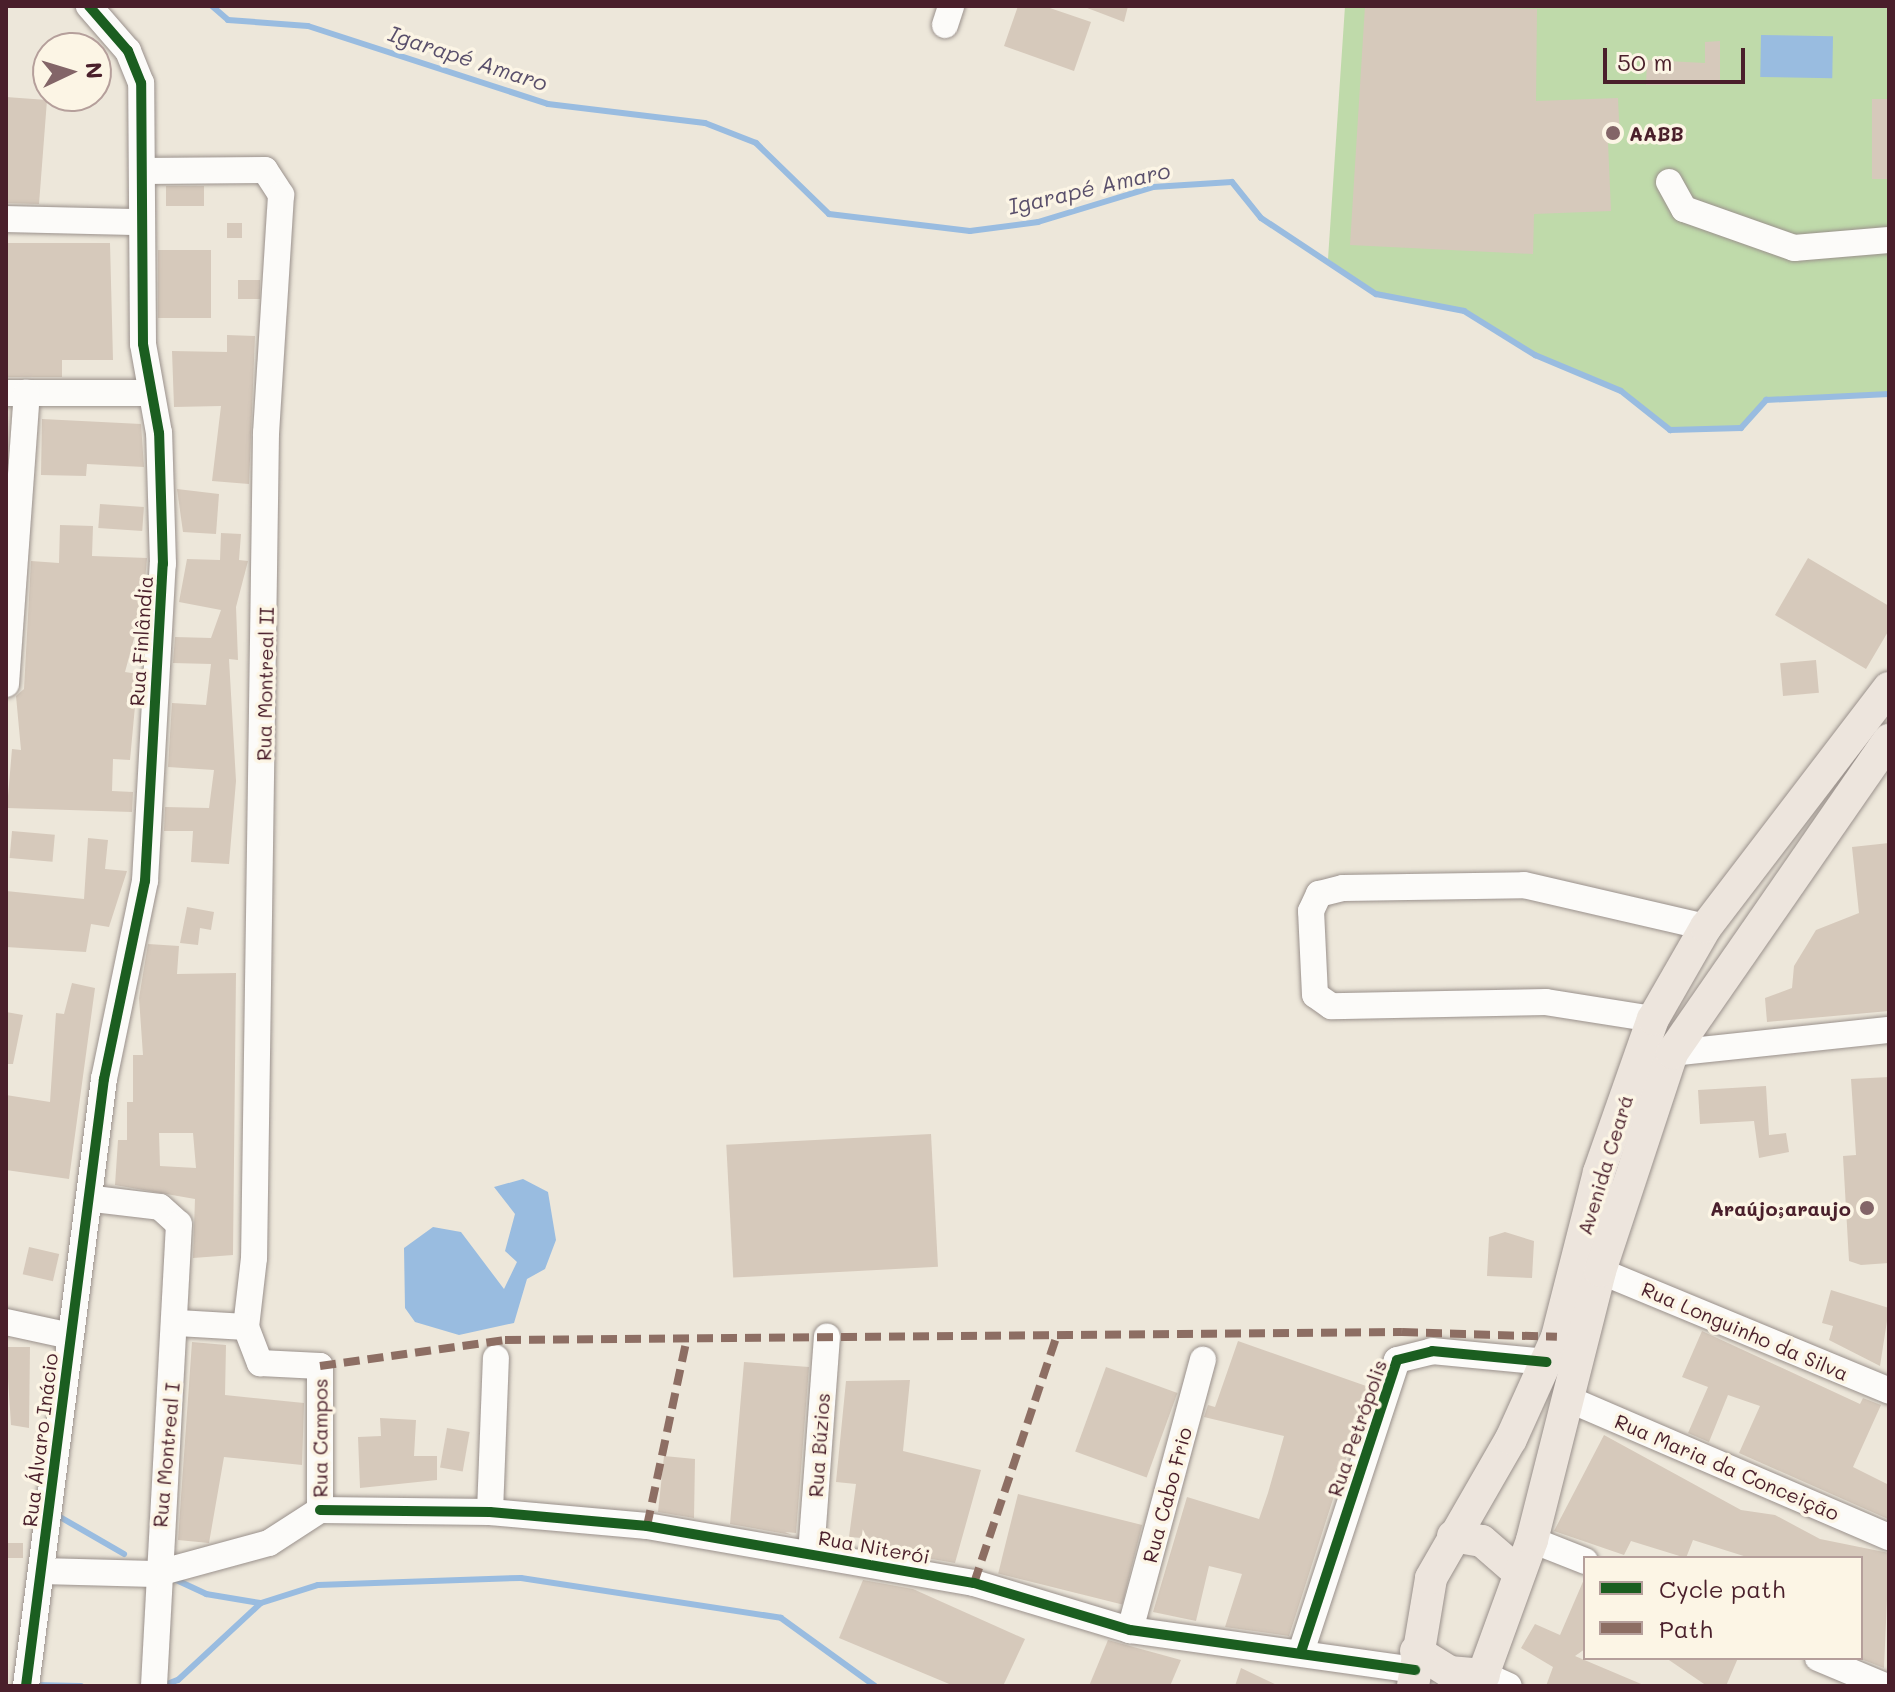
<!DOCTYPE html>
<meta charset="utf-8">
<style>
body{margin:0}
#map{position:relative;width:1895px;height:1692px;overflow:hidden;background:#ede7da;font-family:Mali,sans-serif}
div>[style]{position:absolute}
.green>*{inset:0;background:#bfdaaa}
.water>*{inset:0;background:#99bce0;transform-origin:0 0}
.stream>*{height:6px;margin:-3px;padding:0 3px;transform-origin:3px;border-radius:3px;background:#99bce0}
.building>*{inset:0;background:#d6c9bb;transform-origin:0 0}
.roads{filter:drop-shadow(0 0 2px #9a918c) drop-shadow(0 0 2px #9a918c)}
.minor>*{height:26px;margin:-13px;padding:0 13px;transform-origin:13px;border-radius:13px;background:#fcfbf9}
.major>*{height:32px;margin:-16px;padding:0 16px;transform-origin:16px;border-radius:16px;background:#ede5dd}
.quiet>*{height:8px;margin-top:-4px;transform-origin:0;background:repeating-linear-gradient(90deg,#8d6e63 0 16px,transparent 0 24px)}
.cycleway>*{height:10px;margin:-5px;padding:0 5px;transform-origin:5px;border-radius:5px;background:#1b5e20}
.dots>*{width:22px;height:22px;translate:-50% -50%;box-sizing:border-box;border:4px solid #fcf5e5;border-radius:50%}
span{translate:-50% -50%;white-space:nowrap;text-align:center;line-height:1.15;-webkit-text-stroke:7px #fcf5e5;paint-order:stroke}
.poi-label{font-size:20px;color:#4a1f2b;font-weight:700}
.left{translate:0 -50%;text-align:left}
.right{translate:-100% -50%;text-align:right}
.street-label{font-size:20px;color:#4a1f2b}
.water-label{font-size:22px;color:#594f6b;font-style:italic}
.frame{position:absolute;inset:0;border:8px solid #4a1f2b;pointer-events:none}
.legend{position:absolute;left:1583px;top:1556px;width:280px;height:104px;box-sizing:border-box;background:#fcf5e5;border:2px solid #b59f9b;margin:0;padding:10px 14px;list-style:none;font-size:24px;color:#4a1f2b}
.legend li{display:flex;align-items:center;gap:16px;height:40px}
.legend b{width:40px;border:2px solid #b59f9b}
.north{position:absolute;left:32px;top:32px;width:80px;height:80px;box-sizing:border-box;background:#fcf5e5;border:2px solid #b59f9b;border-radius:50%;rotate:86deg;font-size:22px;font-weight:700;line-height:32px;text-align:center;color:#4a1f2b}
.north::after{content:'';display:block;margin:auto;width:28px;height:36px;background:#836568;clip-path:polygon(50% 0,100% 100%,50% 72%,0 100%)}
.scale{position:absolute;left:1603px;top:48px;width:142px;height:36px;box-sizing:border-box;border:4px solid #4a1f2b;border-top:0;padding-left:10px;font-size:24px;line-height:28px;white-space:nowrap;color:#4a1f2b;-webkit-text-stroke:6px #fcf5e5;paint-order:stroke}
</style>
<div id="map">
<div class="green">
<i style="clip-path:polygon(1345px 6px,1889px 6px,1889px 394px,1766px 400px,1741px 428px,1670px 430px,1621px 391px,1535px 355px,1464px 311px,1376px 294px,1328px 259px)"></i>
</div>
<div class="water">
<i style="left:1761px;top:35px;width:72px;height:42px;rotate:1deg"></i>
<i style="clip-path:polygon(523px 1179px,548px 1192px,556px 1240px,545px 1269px,527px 1279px,514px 1323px,459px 1335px,415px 1322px,405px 1308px,404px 1248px,433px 1227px,461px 1232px,504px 1289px,517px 1262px,505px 1251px,515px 1214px,494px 1187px)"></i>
</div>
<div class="stream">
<i style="left:212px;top:6px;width:21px;rotate:41deg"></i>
<i style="left:228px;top:20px;width:80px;rotate:4.3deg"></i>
<i style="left:308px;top:26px;width:252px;rotate:18deg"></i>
<i style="left:548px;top:104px;width:158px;rotate:6.9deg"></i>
<i style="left:705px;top:123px;width:55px;rotate:21.4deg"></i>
<i style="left:756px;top:143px;width:102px;rotate:44.2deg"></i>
<i style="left:829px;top:214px;width:142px;rotate:6.9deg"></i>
<i style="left:970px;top:231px;width:69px;rotate:-7.5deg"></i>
<i style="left:1038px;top:222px;width:120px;rotate:-16.9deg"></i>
<i style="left:1153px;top:187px;width:79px;rotate:-3.6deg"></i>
<i style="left:1232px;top:182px;width:46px;rotate:51.1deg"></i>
<i style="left:1261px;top:218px;width:138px;rotate:33.5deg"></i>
<i style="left:1376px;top:294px;width:90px;rotate:10.9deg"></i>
<i style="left:1464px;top:311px;width:84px;rotate:31.8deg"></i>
<i style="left:1535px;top:355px;width:93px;rotate:22.7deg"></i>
<i style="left:1621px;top:391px;width:63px;rotate:38.5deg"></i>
<i style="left:1670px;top:430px;width:71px;rotate:-1.6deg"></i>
<i style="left:1741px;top:428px;width:38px;rotate:-48deg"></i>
<i style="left:1766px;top:400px;width:123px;rotate:-2.8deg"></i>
<i style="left:60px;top:1517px;width:74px;rotate:30deg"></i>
<i style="left:172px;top:1578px;width:38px;rotate:25deg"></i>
<i style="left:206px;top:1594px;width:55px;rotate:9.5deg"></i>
<i style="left:33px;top:1685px;width:48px;rotate:1.2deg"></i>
<i style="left:162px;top:1686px;width:17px;rotate:-21deg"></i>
<i style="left:178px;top:1680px;width:113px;rotate:-42.9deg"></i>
<i style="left:261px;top:1603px;width:60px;rotate:-17.5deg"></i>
<i style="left:318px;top:1585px;width:203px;rotate:-2deg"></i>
<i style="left:521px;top:1578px;width:263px;rotate:8.7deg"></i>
<i style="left:781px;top:1618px;width:116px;rotate:35.9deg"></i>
</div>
<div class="building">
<i style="clip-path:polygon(1018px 6px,1044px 6px,1091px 22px,1074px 71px,1004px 46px)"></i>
<i style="clip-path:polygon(1082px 6px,1128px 6px,1124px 22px)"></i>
<i style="clip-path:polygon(1365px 6px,1537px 9px,1536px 101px,1618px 98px,1620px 142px,1608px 142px,1611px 211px,1534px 214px,1533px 254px,1350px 245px)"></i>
<i style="clip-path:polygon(1720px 41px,1720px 85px,1646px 85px,1647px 60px,1705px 63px,1705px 42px)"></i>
<i style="clip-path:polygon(6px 97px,47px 100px,39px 204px,6px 203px)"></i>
<i style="left:1872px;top:99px;width:17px;height:80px"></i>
<i style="left:204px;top:186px;width:20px;height:38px;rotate:90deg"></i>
<i style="left:227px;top:223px;width:15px;height:15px"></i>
<i style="clip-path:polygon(6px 243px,110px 243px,113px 360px,62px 360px,62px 377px,6px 377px)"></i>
<i style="left:158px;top:250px;width:53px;height:68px"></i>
<i style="left:238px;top:280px;width:22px;height:19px"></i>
<i style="clip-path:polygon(227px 335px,255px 336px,249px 484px,212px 481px,221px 406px,174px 407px,172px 351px,227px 352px)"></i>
<i style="clip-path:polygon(42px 419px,141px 424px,144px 467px,87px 464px,86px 476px,41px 475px)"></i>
<i style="clip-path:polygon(177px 489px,219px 494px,216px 534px,183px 532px)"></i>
<i style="left:100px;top:504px;width:44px;height:24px;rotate:4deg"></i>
<i style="clip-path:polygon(60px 525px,93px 526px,92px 556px,147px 558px,143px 605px,125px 672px,138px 674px,130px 760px,113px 759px,112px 791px,133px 792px,132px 812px,7px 808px,12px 749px,21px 750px,16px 696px,24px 689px,31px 561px,59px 563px)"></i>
<i style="clip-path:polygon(221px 533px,241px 534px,239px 560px,248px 561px,236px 607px,238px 660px,229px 659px,236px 781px,229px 864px,191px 862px,193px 831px,164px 831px,165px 807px,209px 808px,214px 770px,168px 767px,172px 703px,206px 705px,211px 664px,173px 663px,175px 637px,211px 638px,221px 610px,179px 602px,187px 559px,220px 560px)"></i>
<i style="clip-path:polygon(1808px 558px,1889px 606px,1889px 630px,1866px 669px,1775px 615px)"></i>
<i style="left:1816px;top:660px;width:33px;height:36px;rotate:85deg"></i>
<i style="left:12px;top:831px;width:43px;height:27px;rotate:5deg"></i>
<i style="clip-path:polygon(88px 838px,108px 840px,105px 869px,127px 871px,109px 927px,91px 924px,86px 952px,6px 947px,6px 891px,84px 899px)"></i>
<i style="clip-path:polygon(1889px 843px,1889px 1011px,1767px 1022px,1765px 998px,1792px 988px,1794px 966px,1816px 930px,1859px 913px,1852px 847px)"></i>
<i style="clip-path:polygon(187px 907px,214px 912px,211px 930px,200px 928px,198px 945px,180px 943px)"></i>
<i style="clip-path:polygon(evenodd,148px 944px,179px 946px,177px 974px,236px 973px,233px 1255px,193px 1258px,195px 1199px,115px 1185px,118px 1140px,127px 1140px,127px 1102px,133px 1102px,133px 1055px,143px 1055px,139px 998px,148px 944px,159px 1133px,193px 1133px,196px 1168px,160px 1166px,159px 1133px)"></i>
<i style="clip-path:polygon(72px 983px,95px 988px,69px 1179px,6px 1170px,6px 1095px,50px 1102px,56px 1013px,64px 1014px)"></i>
<i style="clip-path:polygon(6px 1012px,23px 1015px,13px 1064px,6px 1064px)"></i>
<i style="clip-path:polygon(1889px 1077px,1889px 1263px,1861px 1265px,1849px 1261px,1843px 1156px,1856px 1155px,1851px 1079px)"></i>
<i style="clip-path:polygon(1766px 1086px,1769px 1135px,1786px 1133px,1789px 1152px,1759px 1158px,1754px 1121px,1700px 1124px,1698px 1090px)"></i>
<i style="left:931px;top:1134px;width:133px;height:205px;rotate:87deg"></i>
<i style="clip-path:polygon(1505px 1232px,1534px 1241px,1532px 1278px,1487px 1276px,1489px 1237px)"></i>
<i style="left:29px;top:1247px;width:31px;height:28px;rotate:13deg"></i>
<i style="clip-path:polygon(1831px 1290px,1889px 1308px,1880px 1366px,1829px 1340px,1833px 1326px,1822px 1323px)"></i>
<i style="clip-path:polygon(1702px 1331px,1860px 1404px,1863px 1398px,1881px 1405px,1853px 1467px,1889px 1485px,1888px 1519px,1739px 1453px,1760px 1406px,1728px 1395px,1709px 1442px,1688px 1433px,1708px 1387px,1682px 1377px)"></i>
<i style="clip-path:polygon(1238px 1341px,1369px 1387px,1289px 1636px,1225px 1627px,1242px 1574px,1209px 1566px,1196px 1621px,1153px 1612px,1187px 1497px,1259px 1519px,1268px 1493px,1284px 1436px,1204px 1417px,1208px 1405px,1215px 1407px)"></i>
<i style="clip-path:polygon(192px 1342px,226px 1345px,225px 1395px,304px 1403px,302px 1465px,224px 1457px,209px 1543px,178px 1540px)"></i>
<i style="clip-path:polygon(6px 1347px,30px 1347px,29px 1428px,11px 1425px)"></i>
<i style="clip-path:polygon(744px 1362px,809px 1367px,796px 1533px,785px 1532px,792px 1535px,730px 1524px)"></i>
<i style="left:1106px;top:1367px;width:76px;height:90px;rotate:20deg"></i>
<i style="clip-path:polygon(910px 1380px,903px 1451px,981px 1470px,955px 1563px,885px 1551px,888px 1540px,849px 1537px,856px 1484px,836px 1482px,846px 1381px)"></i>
<i style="clip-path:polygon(380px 1418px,416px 1420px,414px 1456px,437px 1456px,437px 1480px,360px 1488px,358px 1437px,381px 1436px)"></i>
<i style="left:447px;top:1428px;width:23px;height:40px;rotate:10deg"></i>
<i style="clip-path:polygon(1604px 1435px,1741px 1510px,1775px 1515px,1820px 1539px,1889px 1553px,1884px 1668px,1861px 1659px,1861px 1558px,1750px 1558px,1693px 1540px,1686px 1558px,1631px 1541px,1624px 1555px,1554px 1531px)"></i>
<i style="clip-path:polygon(664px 1456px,695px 1459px,694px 1518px,658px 1512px)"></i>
<i style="left:1018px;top:1494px;width:128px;height:82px;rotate:14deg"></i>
<i style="left:6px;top:1543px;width:17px;height:15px"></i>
<i style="clip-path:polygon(1585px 1577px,1585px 1649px,1575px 1656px,1646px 1686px,1546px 1686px,1553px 1667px,1521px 1648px,1535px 1624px,1560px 1635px)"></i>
<i style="clip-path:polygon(863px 1580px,913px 1589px,1025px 1639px,1003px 1686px,954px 1686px,839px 1638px)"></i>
<i style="clip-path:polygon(1108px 1640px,1181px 1660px,1170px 1686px,1089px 1686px)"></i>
<i style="clip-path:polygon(1666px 1658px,1738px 1658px,1726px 1686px,1707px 1686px)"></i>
<i style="clip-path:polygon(1241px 1668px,1279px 1686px,1235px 1686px)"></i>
</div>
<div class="roads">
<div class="minor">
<i style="left:945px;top:25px;width:20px;rotate:-72deg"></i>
<i style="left:142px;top:171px;width:123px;rotate:-0.5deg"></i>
<i style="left:265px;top:170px;width:30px;rotate:57deg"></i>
<i style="left:281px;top:195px;width:238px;rotate:93.6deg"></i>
<i style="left:266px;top:433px;width:825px;rotate:90.83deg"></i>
<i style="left:254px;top:1258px;width:69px;rotate:96.6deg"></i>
<i style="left:1669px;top:182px;width:31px;rotate:61deg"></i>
<i style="left:1684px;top:209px;width:117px;rotate:19.5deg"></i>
<i style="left:1794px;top:248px;width:95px;rotate:-4.8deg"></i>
<i style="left:6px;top:219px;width:136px;rotate:1.3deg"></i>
<i style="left:6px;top:393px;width:142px"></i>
<i style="left:6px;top:684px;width:292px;rotate:-85.9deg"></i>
<i style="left:1653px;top:1019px;width:108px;rotate:-171deg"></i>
<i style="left:1546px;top:1002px;width:215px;rotate:178.9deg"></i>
<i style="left:1331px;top:1006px;width:19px;rotate:-145deg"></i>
<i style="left:1315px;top:995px;width:84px;rotate:-92.7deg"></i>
<i style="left:1311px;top:911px;width:19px;rotate:-65deg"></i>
<i style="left:1319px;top:894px;width:25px;rotate:-14deg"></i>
<i style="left:1343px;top:888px;width:181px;rotate:-0.9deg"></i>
<i style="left:1524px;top:885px;width:187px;rotate:13deg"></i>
<i style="left:1672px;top:1053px;width:218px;rotate:-6.1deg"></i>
<i style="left:94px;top:1199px;width:66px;rotate:6.9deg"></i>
<i style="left:160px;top:1207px;width:25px;rotate:42deg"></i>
<i style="left:179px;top:1224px;width:463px;rotate:93.1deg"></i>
<i style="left:1600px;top:1271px;width:313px;rotate:22.5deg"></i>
<i style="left:6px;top:1322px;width:66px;rotate:12.2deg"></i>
<i style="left:178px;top:1323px;width:68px;rotate:3.4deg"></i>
<i style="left:246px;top:1327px;width:39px;rotate:69deg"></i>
<i style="left:260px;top:1363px;width:60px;rotate:2.9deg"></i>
<i style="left:320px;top:1366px;width:144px;rotate:90deg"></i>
<i style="left:1566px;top:1398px;width:352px;rotate:23.3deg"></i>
<i style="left:320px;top:1510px;width:170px;rotate:0.7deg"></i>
<i style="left:490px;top:1512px;width:158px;rotate:5.1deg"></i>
<i style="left:647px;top:1526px;width:332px;rotate:9.9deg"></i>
<i style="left:974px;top:1583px;width:163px;rotate:16.8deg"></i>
<i style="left:1130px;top:1630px;width:288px;rotate:8deg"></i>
<i style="left:490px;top:1512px;width:154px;rotate:-87.8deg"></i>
<i style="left:1532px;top:1540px;width:57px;rotate:21.6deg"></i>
<i style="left:811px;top:1554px;width:218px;rotate:-85.8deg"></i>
<i style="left:41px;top:1571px;width:114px;rotate:1.5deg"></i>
<i style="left:155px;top:1574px;width:118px;rotate:-15.2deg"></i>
<i style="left:269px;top:1543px;width:61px;rotate:-32.9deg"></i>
<i style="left:1130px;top:1630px;width:280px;rotate:-74.9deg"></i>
<i style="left:1301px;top:1652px;width:307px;rotate:-71.8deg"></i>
<i style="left:1397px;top:1360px;width:36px;rotate:-14deg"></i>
<i style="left:1432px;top:1351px;width:115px;rotate:5.5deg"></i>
<i style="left:1818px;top:1658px;width:73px;rotate:22.7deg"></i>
<i style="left:1484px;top:1675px;width:27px;rotate:24deg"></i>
<i style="left:26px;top:1686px;width:612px;rotate:-82.68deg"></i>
<i style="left:104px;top:1079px;width:202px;rotate:-78.3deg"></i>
<i style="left:145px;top:881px;width:318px;rotate:-86.8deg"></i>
<i style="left:163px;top:564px;width:131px;rotate:-91.7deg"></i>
<i style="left:159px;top:433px;width:90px;rotate:-100.2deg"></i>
<i style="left:143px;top:344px;width:261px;rotate:-90.4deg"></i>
<i style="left:141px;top:83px;width:35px;rotate:-112deg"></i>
<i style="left:128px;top:51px;width:60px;rotate:-130.9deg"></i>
</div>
<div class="major">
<i style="left:1453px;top:1536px;width:29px;rotate:10deg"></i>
<i style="left:1482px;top:1541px;width:49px;rotate:40.9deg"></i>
<i style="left:1416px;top:1651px;width:39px;rotate:32deg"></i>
<i style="left:1449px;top:1672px;width:35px;rotate:5deg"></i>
<i style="left:1413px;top:1686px;width:109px;rotate:-80.5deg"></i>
<i style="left:1431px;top:1578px;width:160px;rotate:-60.1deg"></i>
<i style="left:1511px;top:1439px;width:112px;rotate:-65.7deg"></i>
<i style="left:1557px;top:1337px;width:170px;rotate:-75.7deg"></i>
<i style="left:1599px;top:1172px;width:162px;rotate:-70.6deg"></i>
<i style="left:1653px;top:1019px;width:106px;rotate:-60.1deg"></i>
<i style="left:1706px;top:927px;width:301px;rotate:-52.6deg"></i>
<i style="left:1479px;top:1686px;width:155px;rotate:-70deg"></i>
<i style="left:1532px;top:1540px;width:277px;rotate:-75.8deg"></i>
<i style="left:1600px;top:1271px;width:230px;rotate:-71.7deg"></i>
<i style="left:1672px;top:1053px;width:381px;rotate:-55.3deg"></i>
</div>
</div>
<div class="quiet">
<i style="left:320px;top:1366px;width:187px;rotate:-8deg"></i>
<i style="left:505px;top:1340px;width:897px;rotate:-0.51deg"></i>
<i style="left:1402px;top:1332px;width:155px;rotate:1.8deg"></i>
<i style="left:647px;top:1526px;width:187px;rotate:-78deg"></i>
<i style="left:974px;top:1583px;width:262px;rotate:-71.5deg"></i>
</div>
<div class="cycleway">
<i style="left:320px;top:1510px;width:170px;rotate:0.7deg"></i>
<i style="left:490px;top:1512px;width:158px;rotate:5.1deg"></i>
<i style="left:647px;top:1526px;width:332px;rotate:9.9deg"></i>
<i style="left:974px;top:1583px;width:163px;rotate:16.8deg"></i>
<i style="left:1130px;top:1630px;width:288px;rotate:8deg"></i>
<i style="left:1301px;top:1652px;width:307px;rotate:-71.8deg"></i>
<i style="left:1397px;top:1360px;width:36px;rotate:-14deg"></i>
<i style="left:1432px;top:1351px;width:115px;rotate:5.5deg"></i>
<i style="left:26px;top:1686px;width:612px;rotate:-82.68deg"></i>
<i style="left:104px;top:1079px;width:202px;rotate:-78.3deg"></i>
<i style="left:145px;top:881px;width:318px;rotate:-86.8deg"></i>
<i style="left:163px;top:564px;width:131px;rotate:-91.7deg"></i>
<i style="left:159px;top:433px;width:90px;rotate:-100.2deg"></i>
<i style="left:143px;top:344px;width:261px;rotate:-90.4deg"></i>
<i style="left:141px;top:83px;width:35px;rotate:-112deg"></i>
<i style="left:128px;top:51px;width:60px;rotate:-130.9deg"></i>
</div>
<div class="dots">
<i style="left:1613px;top:133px;background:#836568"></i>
<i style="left:1867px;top:1208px;background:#836568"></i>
</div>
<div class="poi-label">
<span class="left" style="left:1629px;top:133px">AABB</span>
<span class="right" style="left:1851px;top:1208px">Araújo;araujo</span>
</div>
<div class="street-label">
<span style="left:141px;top:641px;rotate:-86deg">Rua Finlândia</span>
<span style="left:265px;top:684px;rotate:-89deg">Rua Montreal II</span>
<span style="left:1605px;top:1165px;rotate:-73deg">Avenida Ceará</span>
<span style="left:1745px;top:1331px;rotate:23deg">Rua Longuinho da Silva</span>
<span style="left:1357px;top:1428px;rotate:-71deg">Rua Petrópolis</span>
<span style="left:320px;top:1438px;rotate:-90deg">Rua Campos</span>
<span style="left:40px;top:1440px;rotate:-83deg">Rua Álvaro Inácio</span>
<span style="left:819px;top:1445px;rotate:-86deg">Rua Búzios</span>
<span style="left:166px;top:1455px;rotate:-85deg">Rua Montreal I</span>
<span style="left:1727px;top:1467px;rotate:23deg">Rua Maria da Conceição</span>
<span style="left:1167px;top:1495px;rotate:-75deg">Rua Cabo Frio</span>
<span style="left:874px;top:1547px;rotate:10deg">Rua Niterói</span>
</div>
<div class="water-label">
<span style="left:468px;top:58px;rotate:18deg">Igarapé Amaro</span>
<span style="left:1089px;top:188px;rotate:-13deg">Igarapé Amaro</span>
</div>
<div class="frame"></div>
<ul class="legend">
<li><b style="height:10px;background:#1b5e20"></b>Cycle path</li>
<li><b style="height:10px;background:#8d6e63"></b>Path</li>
</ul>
<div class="north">N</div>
<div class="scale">50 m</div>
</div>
